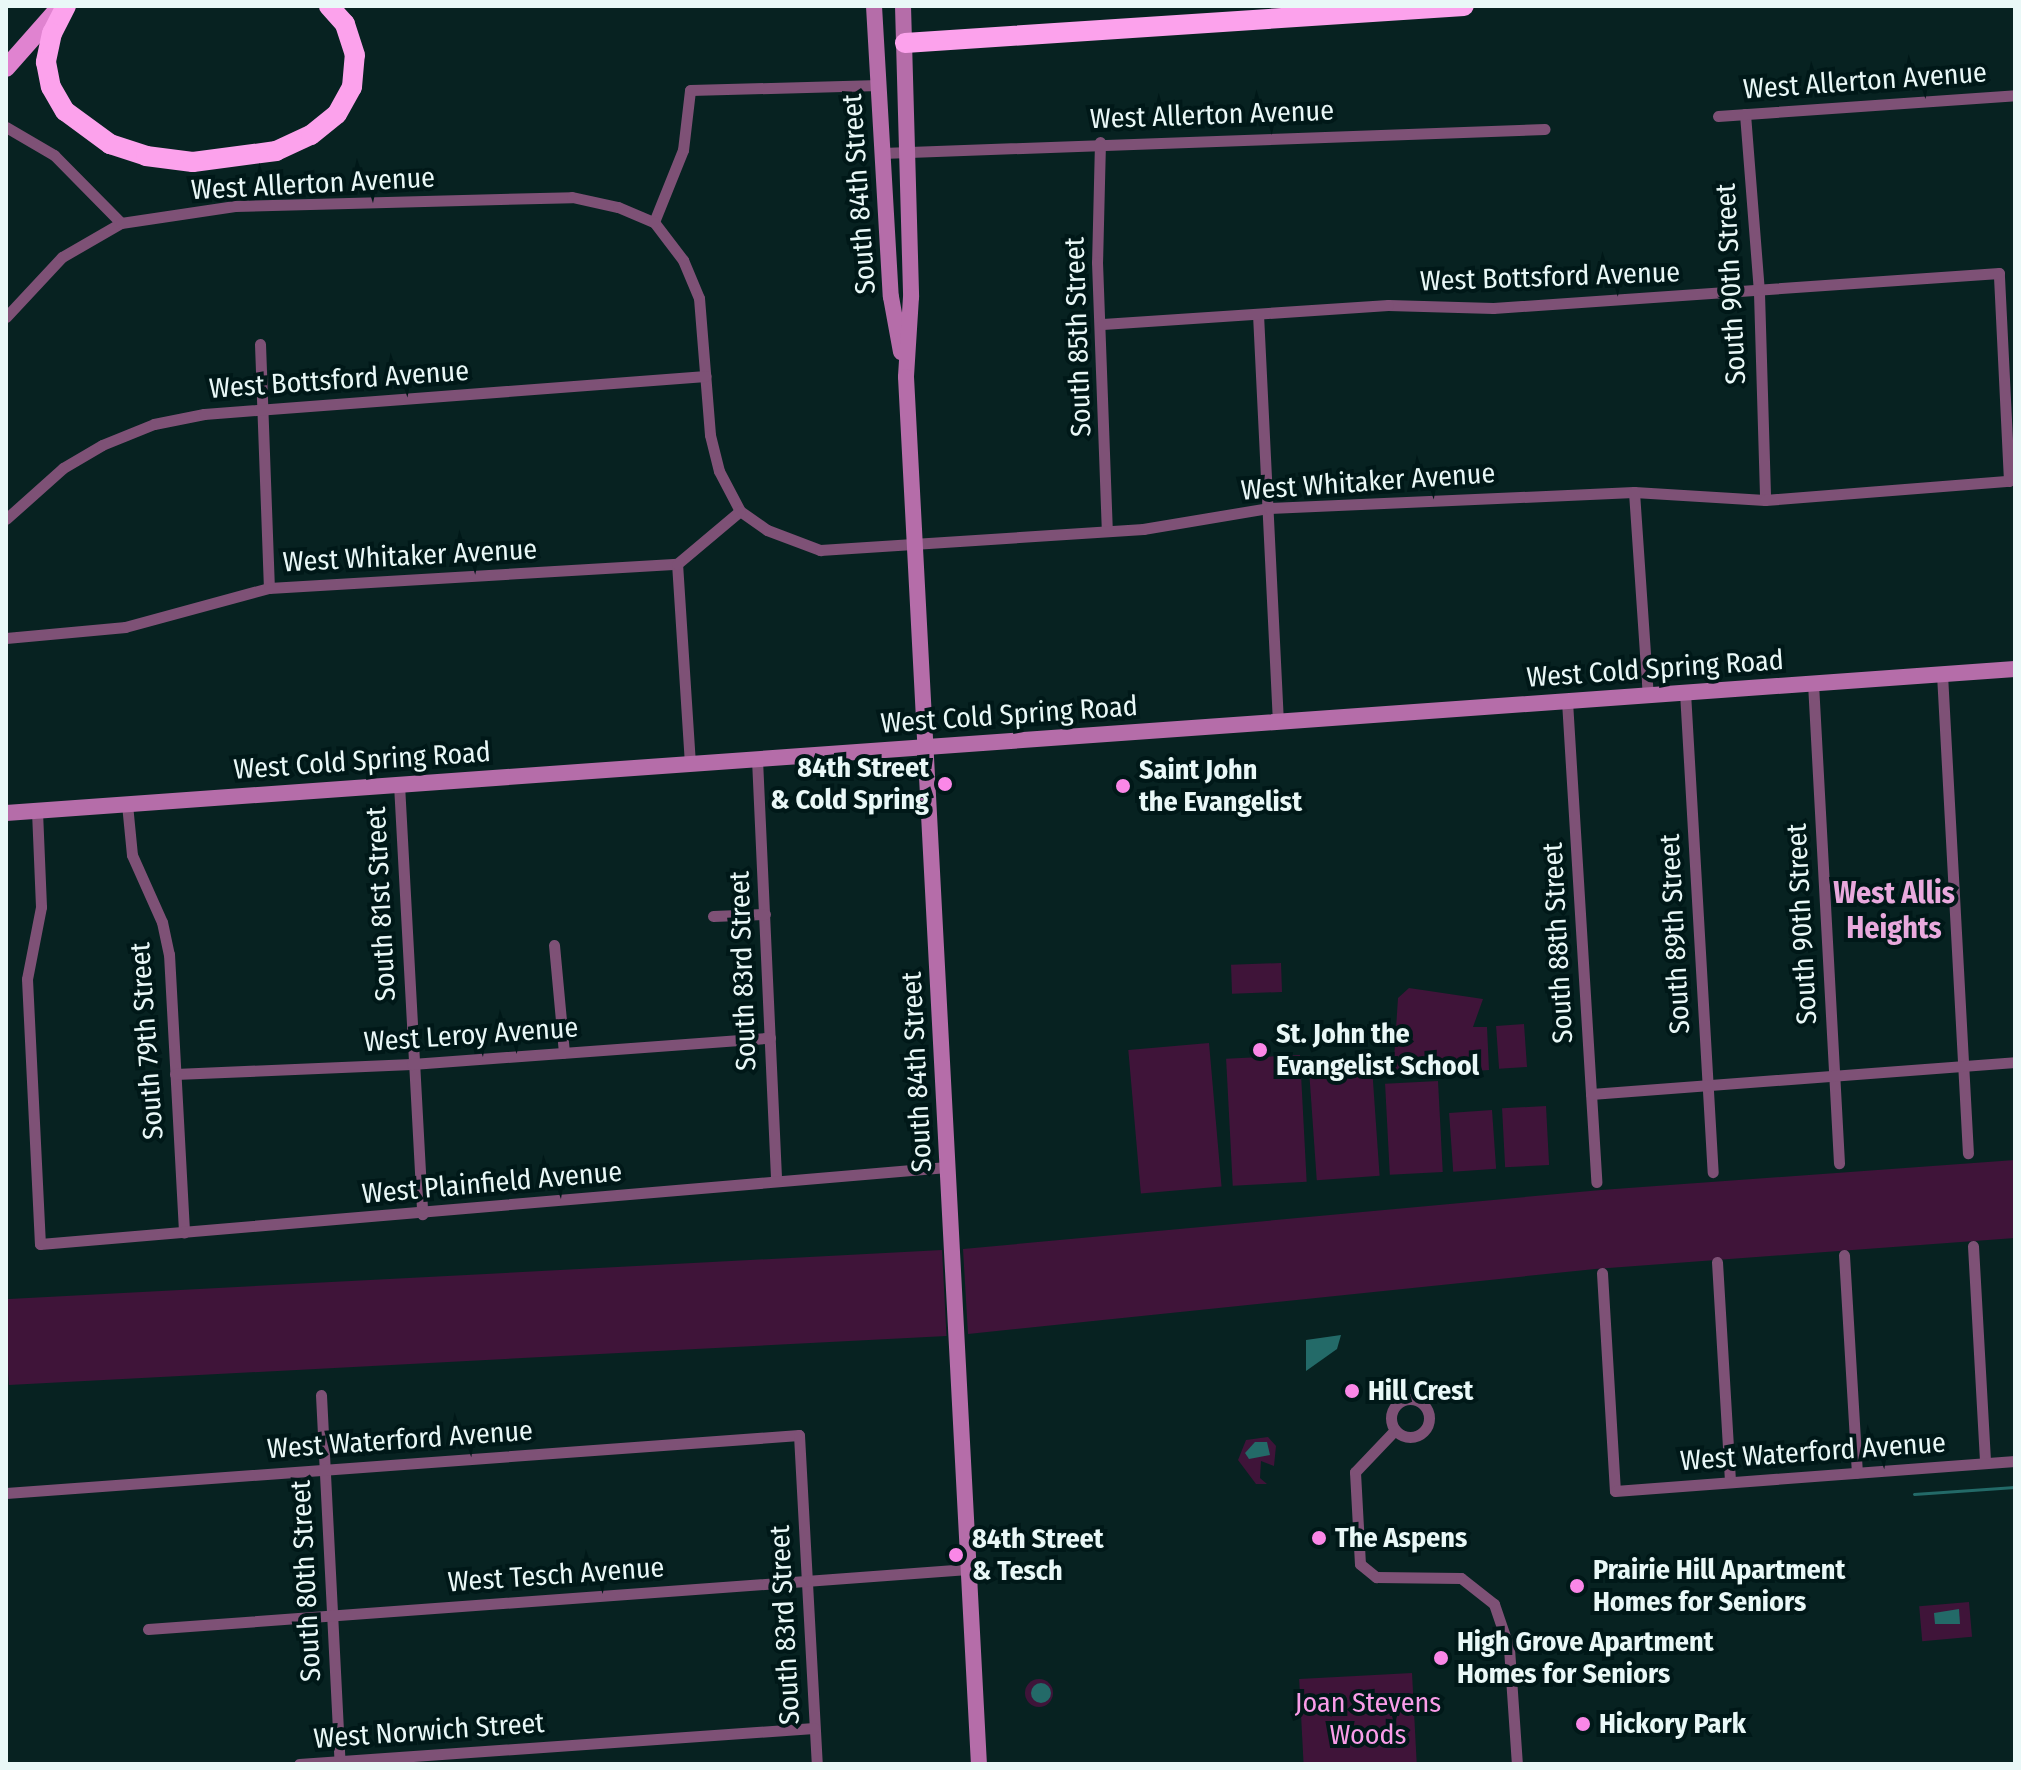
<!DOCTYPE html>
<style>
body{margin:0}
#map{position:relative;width:2021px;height:1770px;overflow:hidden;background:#072221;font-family:"Fira Sans Condensed",sans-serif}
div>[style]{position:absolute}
.green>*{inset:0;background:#3f1439;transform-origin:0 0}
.round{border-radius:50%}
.water>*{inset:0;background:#236a68}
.stream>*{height:3px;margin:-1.5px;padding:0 1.5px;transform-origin:1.5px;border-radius:1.5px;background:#236a68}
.street>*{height:11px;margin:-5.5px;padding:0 5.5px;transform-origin:5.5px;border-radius:5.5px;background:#7e5176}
.street>.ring{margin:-5.5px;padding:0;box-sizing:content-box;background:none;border:11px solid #7e5176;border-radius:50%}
.secondary>*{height:16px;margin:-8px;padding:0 8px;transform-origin:8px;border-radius:8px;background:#b56da9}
.primary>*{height:18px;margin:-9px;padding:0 9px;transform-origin:9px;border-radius:9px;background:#e083d0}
.highway>*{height:20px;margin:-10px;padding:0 10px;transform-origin:10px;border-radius:10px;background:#fca2ec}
.dots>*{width:22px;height:22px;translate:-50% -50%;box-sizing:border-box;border:4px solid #001818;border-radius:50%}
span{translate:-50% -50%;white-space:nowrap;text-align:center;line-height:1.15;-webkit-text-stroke:8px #001818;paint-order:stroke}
.street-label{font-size:28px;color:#e9f8f7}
.poi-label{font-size:28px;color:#e9f8f7;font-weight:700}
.right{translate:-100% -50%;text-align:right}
.left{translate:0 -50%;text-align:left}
.park-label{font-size:28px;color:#f99ce8}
.neighbourhood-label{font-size:30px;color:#e9a9dd;font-weight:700}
.frame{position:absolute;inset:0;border:8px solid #e9f8f7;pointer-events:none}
</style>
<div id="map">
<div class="green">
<i style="left:1281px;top:963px;width:29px;height:50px;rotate:88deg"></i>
<i style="clip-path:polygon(1409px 988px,1483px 999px,1473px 1027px,1487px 1027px,1489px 1070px,1459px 1072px,1458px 1059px,1432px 1070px,1393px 1075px,1398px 998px)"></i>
<i style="left:1524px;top:1024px;width:43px;height:28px;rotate:86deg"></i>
<i style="left:1209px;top:1043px;width:144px;height:81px;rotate:85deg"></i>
<i style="left:1300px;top:1055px;width:127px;height:74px;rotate:87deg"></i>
<i style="left:1372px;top:1067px;width:109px;height:63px;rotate:86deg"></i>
<i style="left:1438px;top:1081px;width:91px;height:53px;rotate:87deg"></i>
<i style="left:1546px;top:1106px;width:59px;height:44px;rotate:87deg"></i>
<i style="left:1492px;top:1110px;width:59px;height:43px;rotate:86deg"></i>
<i style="clip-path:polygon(2015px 1160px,2015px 1238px,1595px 1269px,968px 1334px,963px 1249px,1601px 1190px)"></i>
<i style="left:942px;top:1250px;width:86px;height:939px;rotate:87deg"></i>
<i style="clip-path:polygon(1268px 1437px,1276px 1446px,1274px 1466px,1261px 1461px,1260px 1478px,1267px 1484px,1256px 1484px,1238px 1460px,1246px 1440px)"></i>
<i style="left:1969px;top:1602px;width:35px;height:50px;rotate:85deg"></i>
<i style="left:1412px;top:1673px;width:91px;height:113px;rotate:87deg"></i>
<i class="round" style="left:1025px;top:1679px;width:28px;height:28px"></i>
</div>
<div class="water">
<i style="clip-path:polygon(1341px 1335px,1337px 1349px,1306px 1371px,1306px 1340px)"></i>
<i style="clip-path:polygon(1255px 1442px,1267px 1442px,1270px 1455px,1249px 1459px,1245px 1453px)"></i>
<i style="clip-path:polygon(1959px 1609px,1960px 1624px,1935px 1624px,1934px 1613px)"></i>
<i class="round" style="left:1031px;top:1683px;width:20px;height:20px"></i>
</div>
<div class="stream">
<i style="left:1914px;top:1494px;width:101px;rotate:-4deg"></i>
</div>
<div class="street">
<i style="left:1745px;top:114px;width:180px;rotate:85.5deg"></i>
<i style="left:1759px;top:293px;width:207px;rotate:88.3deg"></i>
<i style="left:1718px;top:116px;width:298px;rotate:-4deg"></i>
<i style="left:6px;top:127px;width:56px;rotate:30.3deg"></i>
<i style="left:54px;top:155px;width:95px;rotate:45.4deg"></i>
<i style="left:1100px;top:142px;width:120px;rotate:91.4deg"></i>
<i style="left:1097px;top:262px;width:269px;rotate:87.9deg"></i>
<i style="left:882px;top:153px;width:663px;rotate:-2.07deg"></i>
<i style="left:654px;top:222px;width:78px;rotate:-68.1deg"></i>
<i style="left:683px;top:150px;width:60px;rotate:-83.3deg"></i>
<i style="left:690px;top:90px;width:189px;rotate:-1.5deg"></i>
<i style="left:1258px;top:314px;width:408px;rotate:87.2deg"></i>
<i style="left:6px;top:317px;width:82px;rotate:-47deg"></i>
<i style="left:62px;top:257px;width:68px;rotate:-30deg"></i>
<i style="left:121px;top:223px;width:115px;rotate:-8.5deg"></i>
<i style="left:235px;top:206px;width:337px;rotate:-1.5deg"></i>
<i style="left:572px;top:197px;width:47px;rotate:12.3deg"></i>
<i style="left:618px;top:207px;width:39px;rotate:23deg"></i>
<i style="left:654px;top:222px;width:48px;rotate:52.7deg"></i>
<i style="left:683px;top:260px;width:41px;rotate:67.2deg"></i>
<i style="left:699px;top:298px;width:137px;rotate:85.4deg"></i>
<i style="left:710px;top:435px;width:37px;rotate:76deg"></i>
<i style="left:719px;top:471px;width:45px;rotate:62.3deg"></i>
<i style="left:740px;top:511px;width:33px;rotate:35deg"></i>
<i style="left:767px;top:530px;width:57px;rotate:20.7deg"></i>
<i style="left:820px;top:550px;width:324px;rotate:-3.7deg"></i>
<i style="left:1143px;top:529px;width:128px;rotate:-9.5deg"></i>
<i style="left:1269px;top:508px;width:365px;rotate:-2.5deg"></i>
<i style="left:1634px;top:492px;width:131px;rotate:3.5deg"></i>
<i style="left:1765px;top:500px;width:245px;rotate:-4.5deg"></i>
<i style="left:2009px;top:481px;width:208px;rotate:-92.8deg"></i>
<i style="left:1999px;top:273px;width:507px;rotate:176.04deg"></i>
<i style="left:1493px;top:308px;width:105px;rotate:-178.4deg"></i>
<i style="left:1388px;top:305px;width:286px;rotate:176.2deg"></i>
<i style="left:260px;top:344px;width:244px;rotate:87.9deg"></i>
<i style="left:1634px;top:492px;width:203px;rotate:86.1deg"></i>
<i style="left:6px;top:519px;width:76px;rotate:-41.8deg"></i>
<i style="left:63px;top:468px;width:45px;rotate:-30.5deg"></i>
<i style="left:102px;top:445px;width:56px;rotate:-22deg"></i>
<i style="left:154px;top:424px;width:51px;rotate:-11.3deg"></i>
<i style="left:204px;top:414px;width:503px;rotate:-4.33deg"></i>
<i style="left:6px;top:638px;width:120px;rotate:-5.3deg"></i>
<i style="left:125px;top:627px;width:149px;rotate:-15.2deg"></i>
<i style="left:269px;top:588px;width:409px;rotate:-3.4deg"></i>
<i style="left:1942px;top:674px;width:480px;rotate:86.9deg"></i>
<i style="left:1813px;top:683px;width:481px;rotate:86.9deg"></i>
<i style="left:1685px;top:692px;width:481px;rotate:86.7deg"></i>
<i style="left:1567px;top:701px;width:482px;rotate:86.5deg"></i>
<i style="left:757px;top:759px;width:422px;rotate:87.4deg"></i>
<i style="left:690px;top:764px;width:200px;rotate:-93.7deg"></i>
<i style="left:677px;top:564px;width:82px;rotate:-40.1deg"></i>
<i style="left:399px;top:784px;width:431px;rotate:86.9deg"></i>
<i style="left:127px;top:804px;width:51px;rotate:84.4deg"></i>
<i style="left:132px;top:855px;width:73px;rotate:65.9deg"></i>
<i style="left:162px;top:922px;width:33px;rotate:78deg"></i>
<i style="left:169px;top:954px;width:279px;rotate:86.9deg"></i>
<i style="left:37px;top:811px;width:96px;rotate:87.6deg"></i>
<i style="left:41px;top:907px;width:73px;rotate:101deg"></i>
<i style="left:27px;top:979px;width:265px;rotate:87.2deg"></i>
<i style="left:40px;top:1244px;width:910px;rotate:-4.85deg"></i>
<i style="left:713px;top:916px;width:52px;rotate:-2.2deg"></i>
<i style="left:554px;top:945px;width:108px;rotate:84.7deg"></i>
<i style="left:175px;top:1074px;width:237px;rotate:-2.4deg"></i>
<i style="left:412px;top:1064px;width:359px;rotate:-4.2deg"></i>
<i style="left:1591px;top:1094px;width:425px;rotate:-4.3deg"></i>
<i style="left:1973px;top:1246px;width:217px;rotate:86.8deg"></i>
<i style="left:1844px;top:1255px;width:218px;rotate:86.6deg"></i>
<i style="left:1717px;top:1262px;width:220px;rotate:86.6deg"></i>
<i style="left:1602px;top:1273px;width:218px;rotate:86.6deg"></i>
<i style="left:1615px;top:1491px;width:401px;rotate:-4.3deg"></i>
<i style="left:321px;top:1395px;width:369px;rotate:87.1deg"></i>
<i class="ring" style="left:1391px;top:1399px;width:27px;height:27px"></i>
<i style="left:1395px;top:1430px;width:58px;rotate:133.6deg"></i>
<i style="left:1355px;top:1472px;width:92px;rotate:86.9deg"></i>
<i style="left:1360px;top:1564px;width:21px;rotate:39deg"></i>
<i style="left:1376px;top:1577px;width:85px;rotate:0.7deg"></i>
<i style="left:1461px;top:1578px;width:42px;rotate:38.2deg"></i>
<i style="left:1494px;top:1604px;width:46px;rotate:71.2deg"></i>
<i style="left:1509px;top:1648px;width:116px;rotate:86.1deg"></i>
<i style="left:6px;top:1493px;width:795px;rotate:-4.18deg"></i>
<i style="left:799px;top:1435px;width:329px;rotate:86.9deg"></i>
<i style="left:148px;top:1629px;width:822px;rotate:-4.18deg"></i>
<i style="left:299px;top:1764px;width:516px;rotate:-4deg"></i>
</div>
<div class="secondary">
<i style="left:874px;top:6px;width:291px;rotate:86.7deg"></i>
<i style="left:891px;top:297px;width:56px;rotate:79.7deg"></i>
<i style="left:903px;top:6px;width:291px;rotate:88.4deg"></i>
<i style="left:911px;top:297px;width:80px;rotate:93.6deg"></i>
<i style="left:906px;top:377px;width:1389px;rotate:86.99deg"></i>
<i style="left:6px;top:813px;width:2014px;rotate:-4.1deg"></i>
</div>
<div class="primary">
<i style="left:6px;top:68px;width:81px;rotate:-48.5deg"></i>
</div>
<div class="highway">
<i style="left:66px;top:6px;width:30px;rotate:117deg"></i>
<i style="left:52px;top:33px;width:30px;rotate:102deg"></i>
<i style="left:46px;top:62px;width:25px;rotate:79deg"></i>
<i style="left:51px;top:87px;width:28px;rotate:60deg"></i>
<i style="left:65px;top:111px;width:56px;rotate:36.3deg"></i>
<i style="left:110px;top:144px;width:38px;rotate:18deg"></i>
<i style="left:146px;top:156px;width:47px;rotate:7.3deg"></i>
<i style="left:193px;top:162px;width:84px;rotate:-7.5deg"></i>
<i style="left:276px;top:151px;width:38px;rotate:-25deg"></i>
<i style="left:311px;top:135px;width:33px;rotate:-39deg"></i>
<i style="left:337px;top:114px;width:31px;rotate:-61deg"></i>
<i style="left:352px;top:87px;width:32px;rotate:-85deg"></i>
<i style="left:355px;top:55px;width:33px;rotate:-108deg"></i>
<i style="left:345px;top:24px;width:24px;rotate:-132deg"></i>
<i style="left:905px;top:43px;width:560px;rotate:-3.79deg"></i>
</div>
<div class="dots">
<i style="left:945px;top:784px;background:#fa87e7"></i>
<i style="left:1123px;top:786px;background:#fa87e7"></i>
<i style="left:1260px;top:1050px;background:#fa87e7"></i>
<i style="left:1352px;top:1391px;background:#fa87e7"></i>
<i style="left:1319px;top:1538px;background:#fa87e7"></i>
<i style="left:956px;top:1555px;background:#fa87e7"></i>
<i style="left:1577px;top:1586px;background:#fa87e7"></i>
<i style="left:1441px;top:1658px;background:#fa87e7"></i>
<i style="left:1583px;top:1724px;background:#fa87e7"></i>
</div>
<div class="street-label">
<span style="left:1865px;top:81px;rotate:-4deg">West Allerton Avenue</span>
<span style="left:1212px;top:115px;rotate:-2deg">West Allerton Avenue</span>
<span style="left:313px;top:184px;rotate:-3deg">West Allerton Avenue</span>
<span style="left:859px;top:194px;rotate:-94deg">South 84th Street</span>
<span style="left:1550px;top:277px;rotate:-2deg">West Bottsford Avenue</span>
<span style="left:1731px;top:284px;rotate:-93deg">South 90th Street</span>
<span style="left:1078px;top:337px;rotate:-92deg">South 85th Street</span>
<span style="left:339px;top:380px;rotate:-4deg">West Bottsford Avenue</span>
<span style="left:1368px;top:482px;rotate:-4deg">West Whitaker Avenue</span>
<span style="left:410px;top:556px;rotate:-3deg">West Whitaker Avenue</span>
<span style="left:1655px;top:669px;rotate:-4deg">West Cold Spring Road</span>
<span style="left:1009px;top:715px;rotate:-4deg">West Cold Spring Road</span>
<span style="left:362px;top:761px;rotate:-4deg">West Cold Spring Road</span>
<span style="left:381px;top:904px;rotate:-93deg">South 81st Street</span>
<span style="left:1802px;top:924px;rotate:-93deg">South 90th Street</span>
<span style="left:1675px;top:934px;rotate:-93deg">South 89th Street</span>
<span style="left:1558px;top:943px;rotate:-93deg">South 88th Street</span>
<span style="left:743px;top:971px;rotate:-92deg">South 83rd Street</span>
<span style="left:471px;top:1035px;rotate:-4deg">West Leroy Avenue</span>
<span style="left:147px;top:1041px;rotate:-94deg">South 79th Street</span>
<span style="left:917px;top:1072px;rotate:-93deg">South 84th Street</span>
<span style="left:492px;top:1183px;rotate:-5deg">West Plainfield Avenue</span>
<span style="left:400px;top:1440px;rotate:-4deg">West Waterford Avenue</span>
<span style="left:1813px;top:1452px;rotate:-4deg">West Waterford Avenue</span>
<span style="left:556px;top:1575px;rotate:-4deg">West Tesch Avenue</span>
<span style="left:306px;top:1581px;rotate:-93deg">South 80th Street</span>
<span style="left:785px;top:1625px;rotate:-93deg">South 83rd Street</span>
<span style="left:429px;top:1731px;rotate:-4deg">West Norwich Street</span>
</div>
<div class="poi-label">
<span class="right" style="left:929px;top:784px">84th Street<br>&amp; Cold Spring</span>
<span class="left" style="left:1139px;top:786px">Saint John<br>the Evangelist</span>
<span class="left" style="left:1276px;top:1050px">St. John the<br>Evangelist School</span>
<span class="left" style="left:1368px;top:1391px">Hill Crest</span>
<span class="left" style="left:1335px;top:1538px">The Aspens</span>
<span class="left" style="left:972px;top:1555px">84th Street<br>&amp; Tesch</span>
<span class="left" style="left:1593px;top:1586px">Prairie Hill Apartment<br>Homes for Seniors</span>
<span class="left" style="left:1457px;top:1658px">High Grove Apartment<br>Homes for Seniors</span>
<span class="left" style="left:1599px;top:1724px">Hickory Park</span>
</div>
<div class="park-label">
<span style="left:1368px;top:1719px">Joan Stevens<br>Woods</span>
</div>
<div class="neighbourhood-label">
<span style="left:1894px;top:910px">West Allis<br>Heights</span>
</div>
<div class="frame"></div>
</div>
